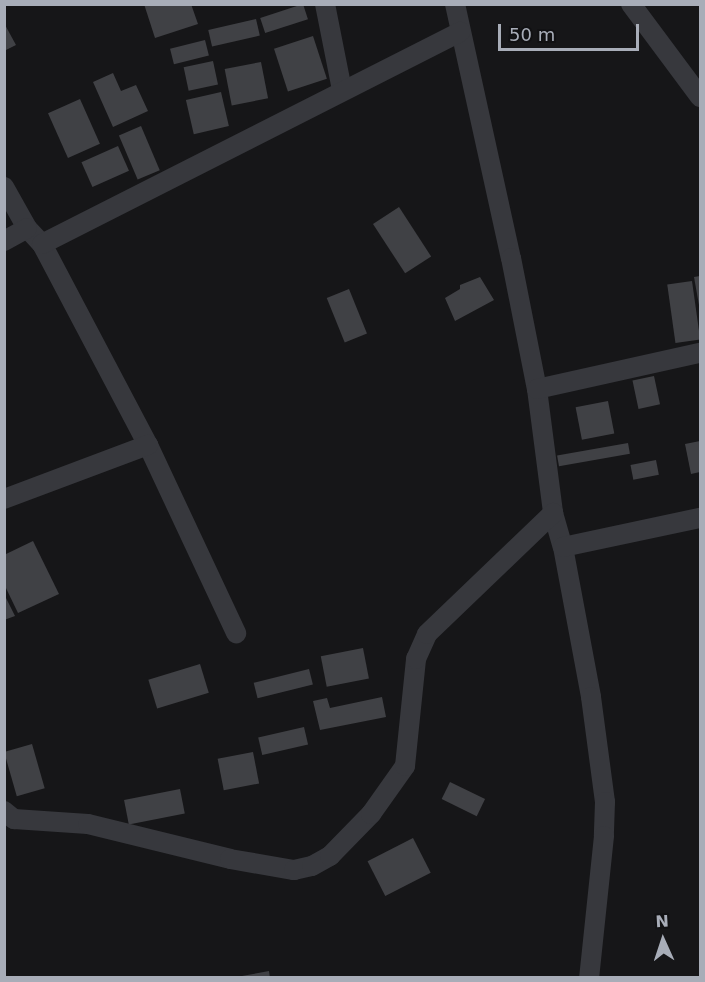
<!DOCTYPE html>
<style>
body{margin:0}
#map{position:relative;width:705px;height:982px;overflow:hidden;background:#161618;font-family:"DejaVu Sans",sans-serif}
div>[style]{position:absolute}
.building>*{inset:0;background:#404145;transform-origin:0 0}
.street>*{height:20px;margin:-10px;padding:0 10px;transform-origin:10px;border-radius:10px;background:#37383d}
span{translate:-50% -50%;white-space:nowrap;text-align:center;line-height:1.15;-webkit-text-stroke:6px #111113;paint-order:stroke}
.frame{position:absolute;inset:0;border:6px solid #a8adb8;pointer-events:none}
.north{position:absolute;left:633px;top:910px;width:60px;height:60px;-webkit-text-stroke:4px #111113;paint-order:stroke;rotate:357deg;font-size:16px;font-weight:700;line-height:24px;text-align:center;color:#a8adb8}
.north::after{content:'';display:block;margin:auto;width:21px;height:27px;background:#a8adb8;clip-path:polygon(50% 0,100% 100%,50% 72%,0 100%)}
.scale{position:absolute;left:498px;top:24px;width:141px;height:27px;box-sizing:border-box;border:3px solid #a8adb8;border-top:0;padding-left:8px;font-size:18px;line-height:21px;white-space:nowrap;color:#a8adb8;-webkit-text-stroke:4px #111113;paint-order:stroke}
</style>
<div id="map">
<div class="building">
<i style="clip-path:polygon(144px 4px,191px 4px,198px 24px,155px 38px)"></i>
<i style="left:303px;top:4px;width:16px;height:45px;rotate:72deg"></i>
<i style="left:256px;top:19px;width:17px;height:49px;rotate:77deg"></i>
<i style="clip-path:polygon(4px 23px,16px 45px,4px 51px)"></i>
<i style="left:313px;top:36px;width:45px;height:41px;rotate:72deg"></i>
<i style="left:205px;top:40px;width:16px;height:36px;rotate:76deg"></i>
<i style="left:213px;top:61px;width:24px;height:30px;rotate:78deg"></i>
<i style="left:261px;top:62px;width:37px;height:37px;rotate:79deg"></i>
<i style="clip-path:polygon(113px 73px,121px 91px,136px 85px,148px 111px,113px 127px,93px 82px)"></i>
<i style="left:221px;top:92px;width:35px;height:36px;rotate:77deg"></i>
<i style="left:80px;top:99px;width:49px;height:35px;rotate:66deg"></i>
<i style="left:141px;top:126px;width:48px;height:24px;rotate:67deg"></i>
<i style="left:118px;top:146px;width:27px;height:40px;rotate:66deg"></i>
<i style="left:399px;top:207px;width:59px;height:31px;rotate:57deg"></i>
<i style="clip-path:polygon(700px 276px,700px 305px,699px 305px,694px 277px)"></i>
<i style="clip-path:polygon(480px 277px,494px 300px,455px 321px,445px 298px,460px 289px,460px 285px)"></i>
<i style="left:692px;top:281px;width:59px;height:25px;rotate:82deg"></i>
<i style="left:349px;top:289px;width:48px;height:24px;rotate:68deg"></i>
<i style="left:654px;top:376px;width:29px;height:22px;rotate:78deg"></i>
<i style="left:608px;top:401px;width:33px;height:33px;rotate:79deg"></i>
<i style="clip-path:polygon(700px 441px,700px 472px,691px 474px,685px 444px)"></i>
<i style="left:628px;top:443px;width:11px;height:72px;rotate:80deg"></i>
<i style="left:656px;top:460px;width:15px;height:26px;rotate:79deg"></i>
<i style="clip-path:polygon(33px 541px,59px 594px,18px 613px,4px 584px,4px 555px)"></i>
<i style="clip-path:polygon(4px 594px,15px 616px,4px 620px)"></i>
<i style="left:363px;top:648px;width:31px;height:43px;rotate:79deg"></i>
<i style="left:200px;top:664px;width:30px;height:54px;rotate:73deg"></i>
<i style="left:309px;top:669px;width:16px;height:57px;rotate:76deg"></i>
<i style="clip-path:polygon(382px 697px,386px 717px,320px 730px,313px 701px,327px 698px,330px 708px)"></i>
<i style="left:304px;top:727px;width:18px;height:47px;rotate:77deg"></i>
<i style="left:32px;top:744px;width:46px;height:29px;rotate:74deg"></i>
<i style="left:253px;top:752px;width:32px;height:36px;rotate:79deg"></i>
<i style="left:450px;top:782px;width:39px;height:19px;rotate:26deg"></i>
<i style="left:180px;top:789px;width:25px;height:57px;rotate:79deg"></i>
<i style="left:413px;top:838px;width:39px;height:51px;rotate:63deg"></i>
<i style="clip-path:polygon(269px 971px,270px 978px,243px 978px,242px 976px)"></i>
</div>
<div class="street">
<i style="left:325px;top:4px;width:88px;rotate:78.8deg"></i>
<i style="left:455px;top:4px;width:260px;rotate:77.6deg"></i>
<i style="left:511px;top:258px;width:134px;rotate:78.8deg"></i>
<i style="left:537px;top:389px;width:125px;rotate:82.6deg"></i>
<i style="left:553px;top:513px;width:35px;rotate:74deg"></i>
<i style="left:563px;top:547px;width:153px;rotate:79.4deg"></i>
<i style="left:591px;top:697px;width:106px;rotate:82.4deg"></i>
<i style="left:605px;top:802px;width:34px;rotate:92deg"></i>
<i style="left:604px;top:836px;width:143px;rotate:96deg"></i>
<i style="left:631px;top:4px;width:116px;rotate:53.4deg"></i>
<i style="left:4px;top:187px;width:47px;rotate:60.7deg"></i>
<i style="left:27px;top:228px;width:22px;rotate:47deg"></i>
<i style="left:42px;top:244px;width:227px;rotate:62.2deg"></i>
<i style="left:148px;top:445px;width:208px;rotate:64.9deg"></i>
<i style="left:4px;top:241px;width:26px;rotate:-29deg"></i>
<i style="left:42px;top:244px;width:469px;rotate:-26.9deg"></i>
<i style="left:537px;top:389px;width:167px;rotate:-12.5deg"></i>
<i style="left:4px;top:499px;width:154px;rotate:-20.6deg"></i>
<i style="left:563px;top:547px;width:140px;rotate:-12deg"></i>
<i style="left:4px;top:811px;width:13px;rotate:39deg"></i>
<i style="left:14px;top:819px;width:74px;rotate:3.9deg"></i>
<i style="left:88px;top:824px;width:146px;rotate:13.8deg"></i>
<i style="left:230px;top:859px;width:65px;rotate:9.8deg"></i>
<i style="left:294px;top:870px;width:18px;rotate:-13deg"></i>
<i style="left:312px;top:866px;width:21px;rotate:-29deg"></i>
<i style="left:330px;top:856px;width:59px;rotate:-45.7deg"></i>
<i style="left:371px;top:814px;width:59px;rotate:-54.7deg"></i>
<i style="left:405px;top:766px;width:108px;rotate:-84.1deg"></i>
<i style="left:416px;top:659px;width:27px;rotate:-66deg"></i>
<i style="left:427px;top:634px;width:175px;rotate:-43.8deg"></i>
</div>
<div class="frame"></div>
<div class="north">N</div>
<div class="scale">50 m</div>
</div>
